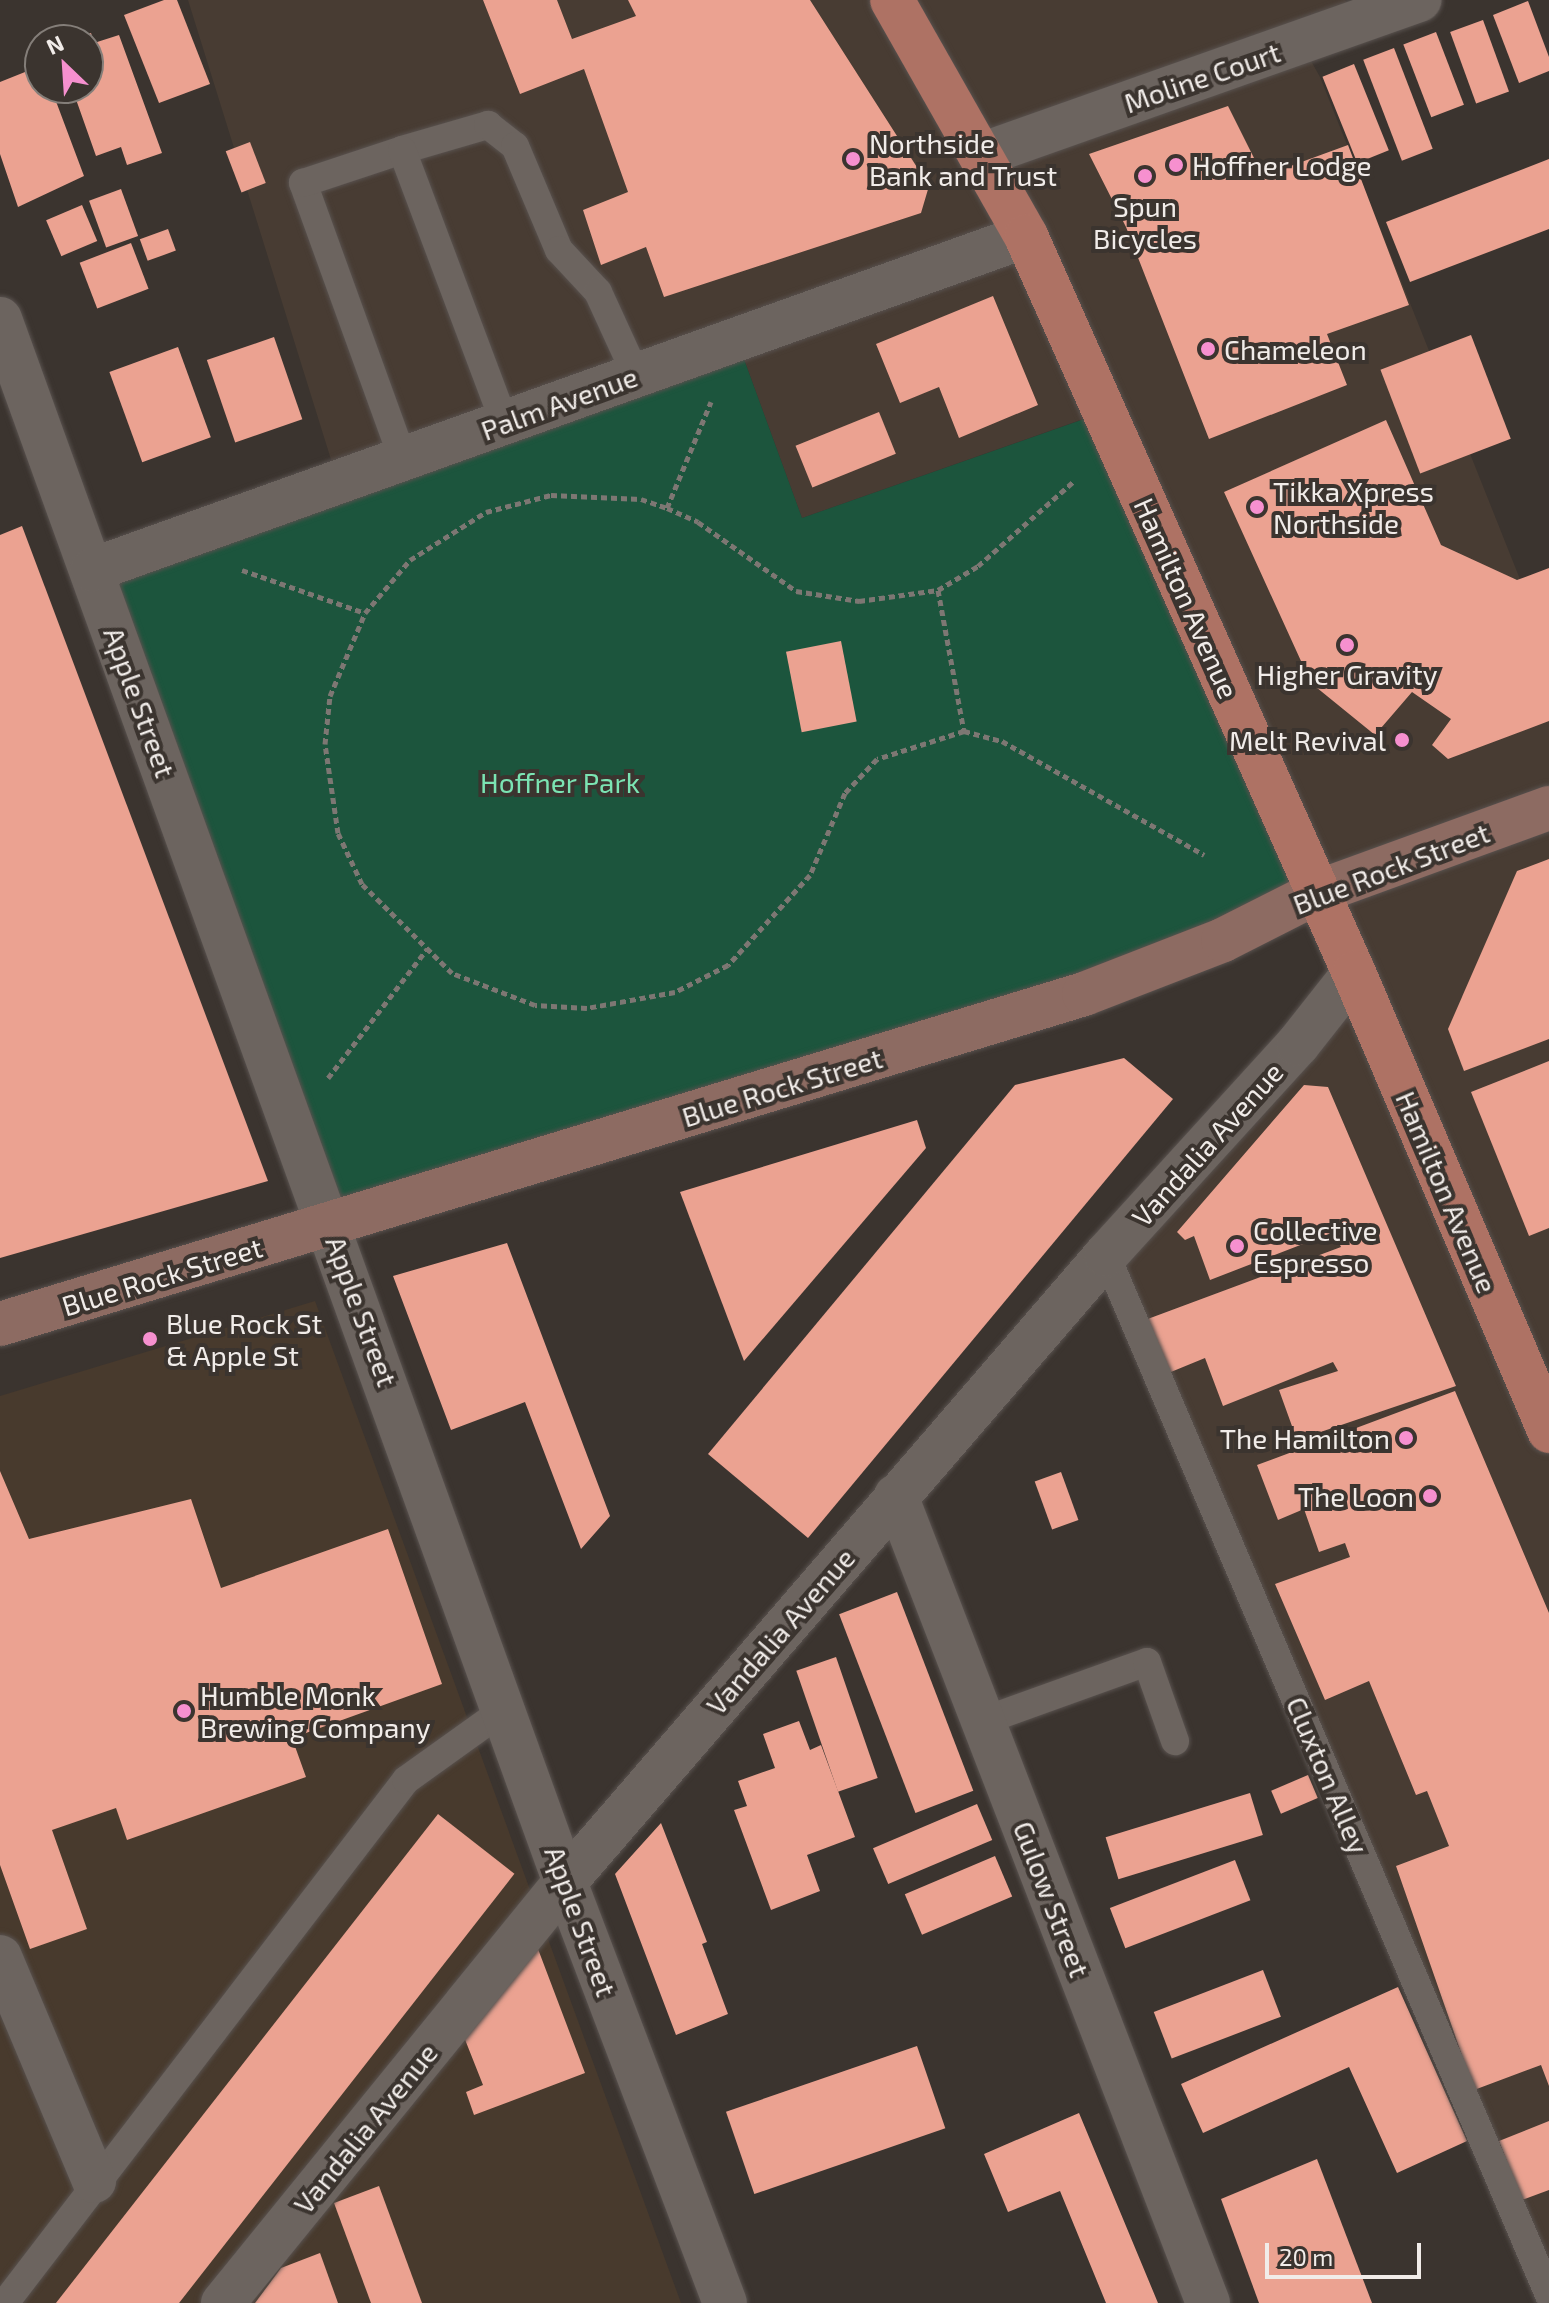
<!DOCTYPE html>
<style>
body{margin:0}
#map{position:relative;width:1549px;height:2303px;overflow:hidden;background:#3b342f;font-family:"Exo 2",sans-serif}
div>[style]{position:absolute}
.built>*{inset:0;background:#483c33}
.industrial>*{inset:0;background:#483a2d}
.green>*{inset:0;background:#1c553d}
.building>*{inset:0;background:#eba291;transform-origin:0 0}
.path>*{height:5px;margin-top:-2.5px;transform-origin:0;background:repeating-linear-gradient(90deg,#7d7773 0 6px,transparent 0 10px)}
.roads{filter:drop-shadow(0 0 2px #58514e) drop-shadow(0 0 2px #58514e)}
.lane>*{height:28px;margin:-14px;padding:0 14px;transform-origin:14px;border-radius:14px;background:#6c645f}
.street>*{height:44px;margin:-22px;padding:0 22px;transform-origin:22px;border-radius:22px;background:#6c645f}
.secondary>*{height:44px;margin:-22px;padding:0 22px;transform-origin:22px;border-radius:22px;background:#8d6b62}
.primary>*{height:44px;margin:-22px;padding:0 22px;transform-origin:22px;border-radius:22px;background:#ae7264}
.dots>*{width:22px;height:22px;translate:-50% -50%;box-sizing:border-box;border:4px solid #3b342f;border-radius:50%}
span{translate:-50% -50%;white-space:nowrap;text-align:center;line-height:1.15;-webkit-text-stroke:8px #3b342f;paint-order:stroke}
.street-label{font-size:28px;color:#f1ece9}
.poi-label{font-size:28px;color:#f1ece9}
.left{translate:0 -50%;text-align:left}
.right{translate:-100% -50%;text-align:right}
.park-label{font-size:28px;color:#7be4b3}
.north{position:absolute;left:24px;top:24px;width:80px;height:80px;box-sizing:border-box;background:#3b342f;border:2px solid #847e79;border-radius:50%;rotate:335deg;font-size:22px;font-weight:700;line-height:32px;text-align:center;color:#f1ece9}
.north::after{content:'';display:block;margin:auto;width:28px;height:36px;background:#f690cf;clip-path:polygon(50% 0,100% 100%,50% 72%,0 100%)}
.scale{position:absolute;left:1265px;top:2243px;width:156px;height:36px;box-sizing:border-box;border:4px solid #f1ece9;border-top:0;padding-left:10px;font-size:24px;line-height:28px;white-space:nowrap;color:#f1ece9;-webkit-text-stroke:6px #3b342f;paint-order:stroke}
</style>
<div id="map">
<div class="built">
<i style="clip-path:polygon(188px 0,1345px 0,1360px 22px,1301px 43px,1320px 77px,1549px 652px,1549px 2295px,1106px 1255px,1354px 973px,1103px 412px,802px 518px,737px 340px,338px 482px)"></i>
</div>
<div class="industrial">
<i style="clip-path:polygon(315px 1301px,681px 2303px,0 2303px,0 1396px)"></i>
</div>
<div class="green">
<i style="clip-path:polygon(737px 340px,802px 518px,1104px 412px,1318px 892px,331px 1226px,92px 570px)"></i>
</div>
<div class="building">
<i style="clip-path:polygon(164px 0,177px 0,210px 84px,159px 103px,124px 15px)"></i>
<i style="clip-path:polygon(483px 0,557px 0,572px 39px,636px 16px,628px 0,810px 0,929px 186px,921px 213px,664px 297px,646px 247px,601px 265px,583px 210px,628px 192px,584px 69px,520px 94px)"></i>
<i style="clip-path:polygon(1528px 1px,1549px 57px,1549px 71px,1519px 83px,1493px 15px)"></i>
<i style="left:1483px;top:20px;width:76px;height:35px;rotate:70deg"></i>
<i style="left:1436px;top:32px;width:78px;height:35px;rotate:69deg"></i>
<i style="clip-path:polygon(91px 33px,94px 43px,119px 35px,162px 153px,127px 165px,121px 147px,96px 156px,72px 88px,88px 88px,88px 40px,73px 40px)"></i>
<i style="left:1394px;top:48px;width:108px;height:33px;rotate:69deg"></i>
<i style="left:1354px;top:64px;width:93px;height:34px;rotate:68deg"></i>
<i style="clip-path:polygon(40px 66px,40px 88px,51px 88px,84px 176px,18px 207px,0 154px,0 82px)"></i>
<i style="clip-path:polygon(1228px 106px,1263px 176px,1348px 145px,1409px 305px,1327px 334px,1347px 385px,1209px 439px,1126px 227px,1089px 154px)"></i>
<i style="left:250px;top:142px;width:44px;height:26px;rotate:69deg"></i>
<i style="clip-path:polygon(1549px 159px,1549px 229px,1410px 282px,1386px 222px)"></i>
<i style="left:121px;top:189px;width:50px;height:34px;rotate:70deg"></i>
<i style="left:82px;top:205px;width:39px;height:39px;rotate:67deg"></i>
<i style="left:168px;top:229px;width:23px;height:30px;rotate:70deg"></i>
<i style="left:131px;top:243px;width:49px;height:55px;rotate:69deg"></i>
<i style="clip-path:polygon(993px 296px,1038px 405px,959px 438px,939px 387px,900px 403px,876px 344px)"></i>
<i style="left:1471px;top:335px;width:111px;height:97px;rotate:69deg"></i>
<i style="left:274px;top:337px;width:87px;height:71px;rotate:71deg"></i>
<i style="left:178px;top:347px;width:96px;height:73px;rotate:70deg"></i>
<i style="left:879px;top:412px;width:45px;height:90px;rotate:68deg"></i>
<i style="clip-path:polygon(1386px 420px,1441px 545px,1517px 580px,1549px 568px,1549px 721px,1448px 759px,1432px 745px,1451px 719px,1412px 692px,1375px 735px,1311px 683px,1224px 492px)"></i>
<i style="clip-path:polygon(22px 526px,268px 1181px,0 1258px,0 535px)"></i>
<i style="left:841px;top:641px;width:82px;height:56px;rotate:79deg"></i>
<i style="clip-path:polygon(1549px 859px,1549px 1039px,1464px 1071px,1448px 1029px,1517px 871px)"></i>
<i style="clip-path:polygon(1124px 1058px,1173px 1099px,808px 1538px,708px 1454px,1015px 1085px)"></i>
<i style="clip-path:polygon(1549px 1061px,1549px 1228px,1529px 1236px,1471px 1092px)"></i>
<i style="clip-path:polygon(1304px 1085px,1328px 1087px,1456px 1386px,1297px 1440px,1279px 1390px,1338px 1371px,1333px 1362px,1223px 1406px,1205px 1358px,1166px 1374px,1145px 1320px,1341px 1247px,1334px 1232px,1210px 1280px,1194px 1236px,1185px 1240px,1177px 1232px)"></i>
<i style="clip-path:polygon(917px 1120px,926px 1148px,744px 1361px,680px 1192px)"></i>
<i style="clip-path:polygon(507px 1243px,610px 1516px,581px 1549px,525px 1402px,451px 1430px,393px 1276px)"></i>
<i style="clip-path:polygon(1455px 1391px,1549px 1613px,1549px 2086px,1541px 2065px,1474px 2090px,1396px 1866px,1449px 1846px,1427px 1791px,1416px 1795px,1369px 1681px,1325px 1700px,1275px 1584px,1350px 1557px,1345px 1543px,1319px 1552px,1304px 1509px,1278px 1520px,1257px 1465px)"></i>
<i style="clip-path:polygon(0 1471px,29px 1539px,191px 1499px,221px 1588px,388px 1529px,442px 1684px,292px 1738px,306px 1777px,127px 1840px,116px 1808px,52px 1830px,87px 1929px,30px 1949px,0 1865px)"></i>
<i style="left:1061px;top:1472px;width:51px;height:28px;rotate:70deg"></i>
<i style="left:897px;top:1592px;width:213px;height:62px;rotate:69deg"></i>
<i style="left:836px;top:1657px;width:128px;height:42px;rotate:71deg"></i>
<i style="clip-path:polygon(799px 1721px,810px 1750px,821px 1745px,855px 1837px,807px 1855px,820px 1891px,771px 1910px,734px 1810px,747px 1806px,738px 1781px,775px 1768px,763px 1734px)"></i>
<i style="left:1308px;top:1775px;width:25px;height:40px;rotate:67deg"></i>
<i style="left:1250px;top:1793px;width:44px;height:151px;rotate:73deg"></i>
<i style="left:977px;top:1804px;width:39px;height:113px;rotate:67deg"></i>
<i style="left:438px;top:1814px;width:97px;height:625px;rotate:38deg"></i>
<i style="clip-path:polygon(661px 1823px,707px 1942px,702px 1944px,728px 2014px,676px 2035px,615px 1874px)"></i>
<i style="left:995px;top:1856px;width:44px;height:98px;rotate:67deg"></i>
<i style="left:1235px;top:1860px;width:43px;height:134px;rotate:69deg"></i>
<i style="clip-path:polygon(538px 1949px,585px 2073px,474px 2115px,466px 2092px,483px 2085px,464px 2037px)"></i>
<i style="left:1263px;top:1970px;width:50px;height:117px;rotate:69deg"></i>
<i style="clip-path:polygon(1398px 1987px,1467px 2141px,1397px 2173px,1349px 2067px,1203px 2133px,1181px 2084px)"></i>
<i style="left:917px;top:2046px;width:87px;height:202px;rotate:71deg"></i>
<i style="clip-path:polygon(1079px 2113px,1158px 2303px,1106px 2303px,1060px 2191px,1008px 2212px,984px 2154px)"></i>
<i style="clip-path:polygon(1549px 2121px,1549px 2190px,1522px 2200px,1499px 2141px)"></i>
<i style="clip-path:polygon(1317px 2159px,1372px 2303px,1259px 2303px,1221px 2199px)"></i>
<i style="clip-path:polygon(379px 2186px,422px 2303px,371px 2303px,334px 2203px)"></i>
<i style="clip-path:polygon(320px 2253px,338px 2303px,255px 2303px,281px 2268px)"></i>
</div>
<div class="path">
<i style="left:551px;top:495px;width:90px;rotate:2.5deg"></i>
<i style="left:641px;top:499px;width:28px;rotate:19deg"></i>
<i style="left:667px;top:508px;width:34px;rotate:24deg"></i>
<i style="left:698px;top:522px;width:120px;rotate:35.1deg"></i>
<i style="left:796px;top:591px;width:64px;rotate:9deg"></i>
<i style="left:859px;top:601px;width:80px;rotate:-7.9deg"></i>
<i style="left:938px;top:590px;width:143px;rotate:79.6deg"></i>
<i style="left:964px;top:731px;width:91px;rotate:162.2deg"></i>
<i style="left:877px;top:759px;width:47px;rotate:133.3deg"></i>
<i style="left:845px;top:793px;width:89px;rotate:113.1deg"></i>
<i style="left:810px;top:875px;width:122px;rotate:132.3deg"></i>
<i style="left:728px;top:965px;width:59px;rotate:153deg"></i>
<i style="left:675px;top:992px;width:89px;rotate:169.7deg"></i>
<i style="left:587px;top:1008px;width:52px;rotate:-176.7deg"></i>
<i style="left:535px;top:1005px;width:89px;rotate:-158.9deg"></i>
<i style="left:452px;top:973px;width:127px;rotate:-135.3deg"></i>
<i style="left:362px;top:884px;width:56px;rotate:-115.2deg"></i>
<i style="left:338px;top:833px;width:90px;rotate:-98.3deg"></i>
<i style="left:325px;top:744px;width:48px;rotate:-84.1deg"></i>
<i style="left:330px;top:696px;width:90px;rotate:-67.1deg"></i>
<i style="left:365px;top:613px;width:70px;rotate:-49.7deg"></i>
<i style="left:410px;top:560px;width:90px;rotate:-32.3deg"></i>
<i style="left:486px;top:512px;width:67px;rotate:-14.7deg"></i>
<i style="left:667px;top:508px;width:115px;rotate:-67.5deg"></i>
<i style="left:242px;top:570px;width:130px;rotate:19.3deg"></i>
<i style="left:938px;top:590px;width:47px;rotate:-31deg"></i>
<i style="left:978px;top:566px;width:128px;rotate:-41.5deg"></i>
<i style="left:964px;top:731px;width:39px;rotate:15deg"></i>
<i style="left:1002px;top:741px;width:232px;rotate:29.4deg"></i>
<i style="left:328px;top:1078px;width:163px;rotate:-52.5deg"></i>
</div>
<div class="roads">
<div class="lane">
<i style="left:402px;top:150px;width:90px;rotate:-16.2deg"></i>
<i style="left:488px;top:125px;width:34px;rotate:38deg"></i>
<i style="left:515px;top:146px;width:113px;rotate:67.1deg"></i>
<i style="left:559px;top:250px;width:57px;rotate:47.1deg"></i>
<i style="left:598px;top:292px;width:91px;rotate:65.4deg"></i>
<i style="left:403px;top:459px;width:294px;rotate:-109.9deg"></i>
<i style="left:303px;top:183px;width:104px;rotate:-18.4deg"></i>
<i style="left:402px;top:150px;width:290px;rotate:69.4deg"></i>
<i style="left:1106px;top:1255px;width:1130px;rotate:66.93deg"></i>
<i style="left:983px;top:1721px;width:174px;rotate:-19.8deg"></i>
<i style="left:1147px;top:1662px;width:84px;rotate:70.5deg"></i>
<i style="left:5px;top:2303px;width:659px;rotate:-52.52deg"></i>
<i style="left:406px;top:1780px;width:122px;rotate:-35.6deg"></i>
</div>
<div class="street">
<i style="left:984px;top:154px;width:462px;rotate:-19.5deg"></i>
<i style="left:0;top:319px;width:1662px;rotate:70.13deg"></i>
<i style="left:565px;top:1882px;width:450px;rotate:69.2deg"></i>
<i style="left:92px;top:570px;width:992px;rotate:-19.68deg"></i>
<i style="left:896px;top:1496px;width:865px;rotate:68.86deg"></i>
<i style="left:0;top:1957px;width:243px;rotate:67.2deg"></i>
<i style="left:223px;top:2303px;width:542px;rotate:-50.91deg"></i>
<i style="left:565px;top:1882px;width:828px;rotate:-49.21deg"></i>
<i style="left:1106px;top:1255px;width:285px;rotate:-47.7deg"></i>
<i style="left:1298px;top:1044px;width:90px;rotate:-51.7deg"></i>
</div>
<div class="secondary">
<i style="left:0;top:1324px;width:1133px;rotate:-16.93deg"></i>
<i style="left:1084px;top:994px;width:149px;rotate:-21.2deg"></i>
<i style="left:1223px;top:940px;width:106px;rotate:-26.8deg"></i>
<i style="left:1318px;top:892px;width:246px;rotate:-20deg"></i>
</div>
<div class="primary">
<i style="left:892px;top:0;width:271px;rotate:60.4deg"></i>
<i style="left:1026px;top:236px;width:807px;rotate:66.01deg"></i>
<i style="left:1354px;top:973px;width:498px;rotate:66.9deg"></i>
</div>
</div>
<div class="dots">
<i style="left:853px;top:159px;background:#f690cf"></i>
<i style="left:1176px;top:165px;background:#f690cf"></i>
<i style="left:1145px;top:176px;background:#f690cf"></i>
<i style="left:1208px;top:349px;background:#f690cf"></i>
<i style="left:1257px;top:507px;background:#f690cf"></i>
<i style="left:1347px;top:645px;background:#f690cf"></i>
<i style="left:1402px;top:740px;background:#f690cf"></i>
<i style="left:1237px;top:1246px;background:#f690cf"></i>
<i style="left:150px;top:1339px;background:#f690cf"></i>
<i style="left:1406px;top:1438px;background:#f690cf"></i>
<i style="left:1430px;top:1496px;background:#f690cf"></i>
<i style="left:184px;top:1711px;background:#f690cf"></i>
</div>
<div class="street-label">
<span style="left:1202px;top:77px;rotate:-19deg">Moline Court</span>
<span style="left:559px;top:403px;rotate:-20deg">Palm Avenue</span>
<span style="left:1187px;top:598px;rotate:66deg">Hamilton Avenue</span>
<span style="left:140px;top:702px;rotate:70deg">Apple Street</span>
<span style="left:1391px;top:868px;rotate:-21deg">Blue Rock Street</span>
<span style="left:782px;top:1087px;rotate:-17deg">Blue Rock Street</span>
<span style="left:1207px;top:1144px;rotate:-48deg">Vandalia Avenue</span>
<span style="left:1447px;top:1192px;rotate:67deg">Hamilton Avenue</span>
<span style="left:162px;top:1276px;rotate:-17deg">Blue Rock Street</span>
<span style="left:362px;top:1311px;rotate:70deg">Apple Street</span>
<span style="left:780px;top:1631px;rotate:-49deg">Vandalia Avenue</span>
<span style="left:1328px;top:1775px;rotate:67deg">Cluxton Alley</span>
<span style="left:1052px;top:1899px;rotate:69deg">Gulow Street</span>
<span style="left:581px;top:1921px;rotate:70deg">Apple Street</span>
<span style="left:365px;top:2128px;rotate:-51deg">Vandalia Avenue</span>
</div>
<div class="poi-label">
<span class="left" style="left:869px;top:159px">Northside<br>Bank and Trust</span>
<span class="left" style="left:1192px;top:165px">Hoffner Lodge</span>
<span style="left:1145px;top:222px">Spun<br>Bicycles</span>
<span class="left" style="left:1224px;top:349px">Chameleon</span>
<span class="left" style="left:1273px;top:507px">Tikka Xpress<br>Northside</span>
<span style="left:1347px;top:674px">Higher Gravity</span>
<span class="right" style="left:1386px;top:740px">Melt Revival</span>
<span class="left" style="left:1253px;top:1246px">Collective<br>Espresso</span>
<span class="left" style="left:166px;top:1339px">Blue Rock St<br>&amp; Apple St</span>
<span class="right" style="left:1390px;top:1438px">The Hamilton</span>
<span class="right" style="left:1414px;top:1496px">The Loon</span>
<span class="left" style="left:200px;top:1711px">Humble Monk<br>Brewing Company</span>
</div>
<div class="park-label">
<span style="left:560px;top:782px">Hoffner Park</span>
</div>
<div class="north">N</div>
<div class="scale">20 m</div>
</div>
